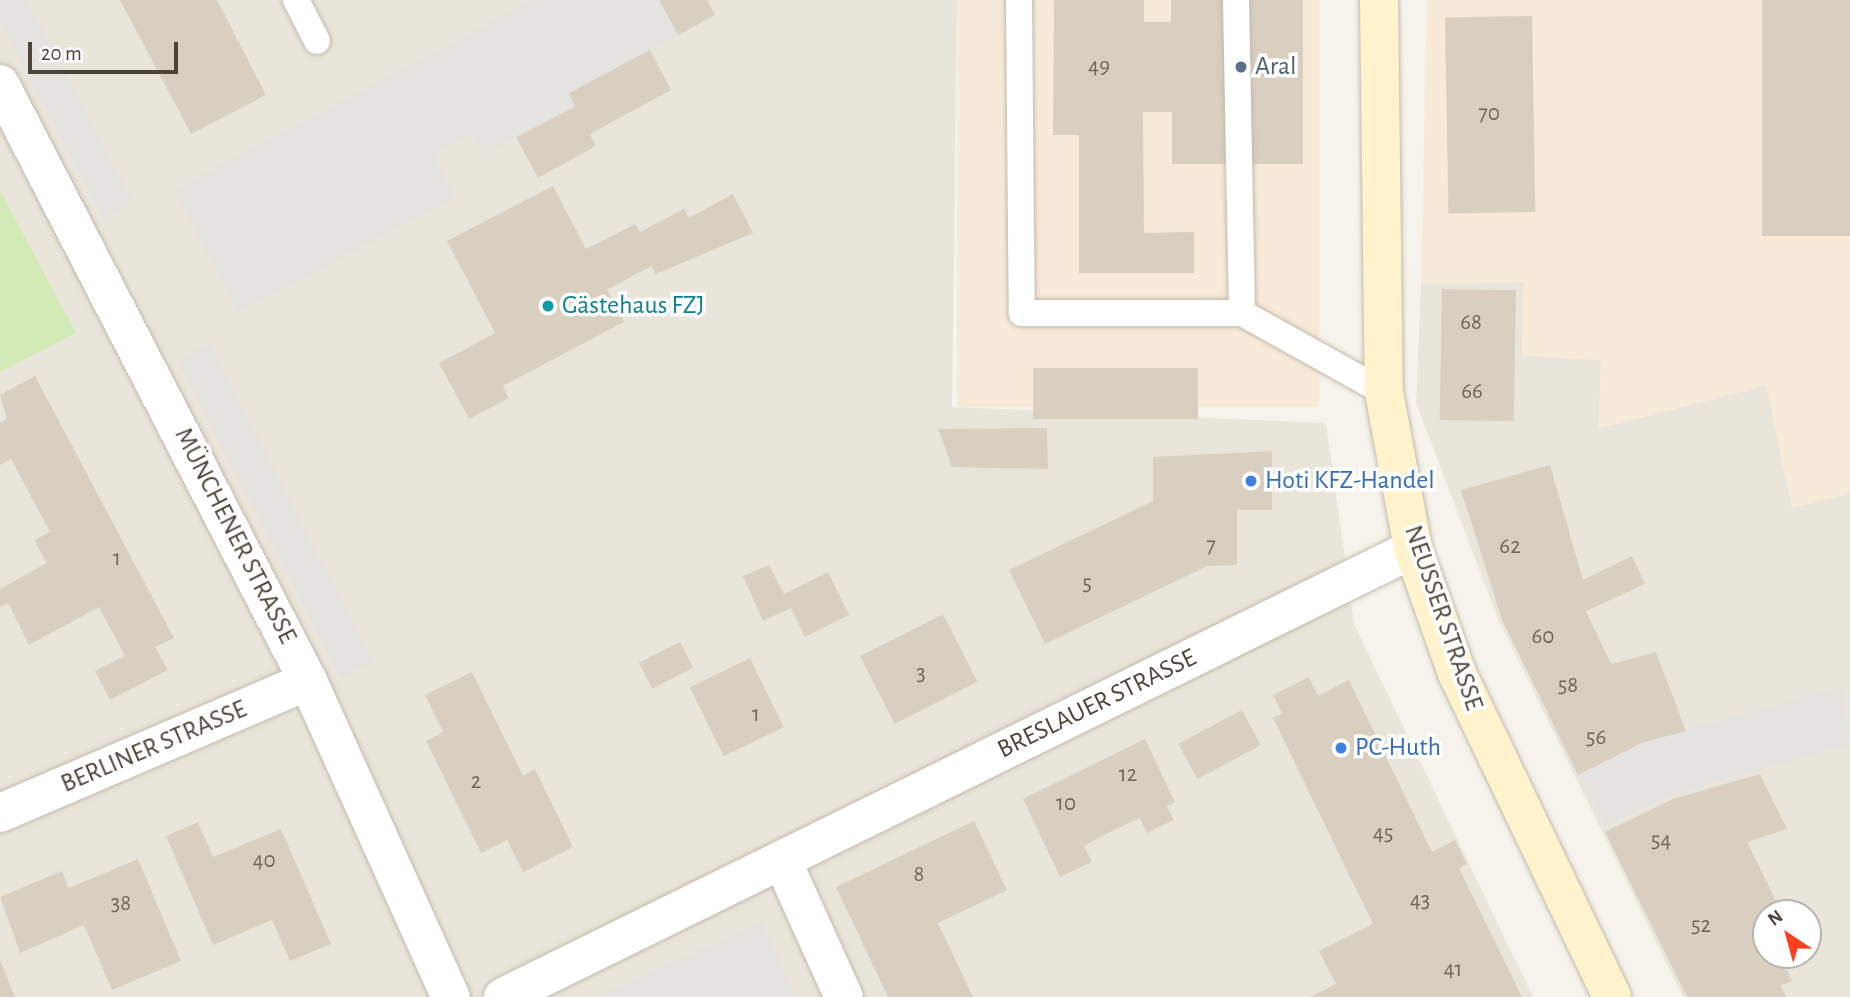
<!DOCTYPE html>
<meta charset="utf-8">
<style>
body{margin:0}
#map{position:relative;width:1850px;height:997px;overflow:hidden;background:#f6f3ec;font-family:"Alegreya Sans",sans-serif}
div>[style]{position:absolute}
.residential>*{inset:0;background:#eae5da}
.commercial>*{inset:0;background:#f7ead8;transform-origin:0 0}
.green>*{inset:0;background:#d2eab5}
.parking>*{inset:0;background:#e5e3e0;transform-origin:0 0}
.building>*{inset:0;background:#d8cfc1;transform-origin:0 0}
.roads{filter:drop-shadow(0 0 2px #c2bbae) drop-shadow(0 0 2px #c2bbae)}
.lane>*{height:26px;margin:-13px;padding:0 13px;transform-origin:13px;border-radius:13px;background:#fff}
.street>*{height:38px;margin:-19px;padding:0 19px;transform-origin:19px;border-radius:19px;background:#fff}
.secondary>*{height:38px;margin:-19px;padding:0 19px;transform-origin:19px;border-radius:19px;background:#fff3cd}
.dots>*{width:19px;height:19px;translate:-50% -50%;box-sizing:border-box;border:4px solid #fff;border-radius:50%}
span{translate:-50% -50%;white-space:nowrap;text-align:center;line-height:1.15;-webkit-text-stroke:7px #fff;paint-order:stroke}
.number-label{font-size:23px;color:#6e675b}
.number-label span{-webkit-text-stroke-width:0}
.service-label{font-size:26px;color:#4e5e75}
.left{translate:0 -50%;text-align:left}
.culture-label{font-size:26px;color:#0d838f}
.shop-label{font-size:26px;color:#366cbe}
.street-label{font-size:26px;color:#4b4439}
.north{position:absolute;left:1752px;top:899px;width:70px;height:70px;box-sizing:border-box;background:#fff;border:2px solid #b7b4b0;border-radius:50%;rotate:324deg;font-size:19px;font-weight:700;line-height:28px;text-align:center;color:#4b4439}
.north::after{content:'';display:block;margin:auto;width:24px;height:32px;background:#fc3f1d;clip-path:polygon(50% 0,100% 100%,50% 72%,0 100%)}
.scale{position:absolute;left:28px;top:42px;width:150px;height:32px;box-sizing:border-box;border:4px solid #4b4439;border-top:0;padding-left:9px;font-size:21px;line-height:24px;white-space:nowrap;color:#4b4439;-webkit-text-stroke:5px #fff;paint-order:stroke}
</style>
<div id="map">
<div class="residential">
<i style="clip-path:polygon(0 0,957px 0,952px 407px,1326px 423px,1354px 624px,1533px 997px,0 997px)"></i>
<i style="clip-path:polygon(evenodd,1524px 282px,1522px 355px,1601px 360px,1599px 428px,1767px 385px,1792px 507px,1850px 493px,1850px 997px,1683px 997px,1498px 619px,1416px 403px,1421px 283px,1524px 282px,1766px 913px,1808px 913px,1808px 955px,1766px 955px,1766px 913px)"></i>
</div>
<div class="commercial">
<i style="left:957px;top:0;width:362px;height:407px"></i>
<i style="clip-path:polygon(1427px 0,1850px 0,1850px 493px,1792px 508px,1766px 385px,1599px 428px,1601px 360px,1522px 355px,1524px 282px,1421px 283px)"></i>
</div>
<div class="green">
<i style="clip-path:polygon(0 191px,76px 333px,0 372px)"></i>
</div>
<div class="parking">
<i style="clip-path:polygon(0 0,27px 0,133px 202px,102px 218px,0 23px)"></i>
<i style="clip-path:polygon(533px 0,659px 0,678px 35px,569px 93px,575px 107px,483px 155px,472px 134px,433px 154px,455px 198px,238px 312px,174px 190px)"></i>
<i style="left:210px;top:343px;width:358px;height:36px;rotate:63deg"></i>
<i style="clip-path:polygon(1841px 687px,1850px 744px,1674px 794px,1605px 826px,1578px 775px,1644px 742px)"></i>
<i style="clip-path:polygon(762px 922px,796px 997px,596px 997px)"></i>
</div>
<div class="building">
<i style="clip-path:polygon(120px 0,217px 0,266px 95px,191px 134px)"></i>
<i style="clip-path:polygon(659px 0,707px 0,715px 15px,678px 35px)"></i>
<i style="clip-path:polygon(1054px 0,1144px 0,1144px 22px,1171px 22px,1171px 0,1303px 0,1303px 164px,1172px 164px,1172px 112px,1143px 112px,1144px 233px,1194px 232px,1194px 273px,1079px 273px,1079px 135px,1053px 135px)"></i>
<i style="left:1762px;top:0;width:88px;height:236px"></i>
<i style="left:1532px;top:16px;width:196px;height:87px;rotate:89deg"></i>
<i style="clip-path:polygon(650px 50px,671px 90px,590px 134px,596px 146px,538px 178px,516px 137px,575px 107px,569px 93px)"></i>
<i style="clip-path:polygon(553px 186px,586px 249px,635px 224px,640px 232px,684px 209px,689px 218px,733px 194px,753px 233px,656px 274px,651px 266px,607px 290px,624px 322px,503px 386px,509px 398px,469px 419px,439px 363px,495px 333px,447px 241px)"></i>
<i style="left:1442px;top:289px;width:74px;height:131px;rotate:1deg"></i>
<i style="left:1198px;top:368px;width:51px;height:165px;rotate:90deg"></i>
<i style="clip-path:polygon(35px 376px,174px 638px,155px 647px,168px 670px,110px 700px,95px 671px,125px 656px,99px 607px,29px 645px,8px 603px,0 607px,0 589px,47px 563px,34px 540px,50px 532px,11px 459px,0 465px,0 423px,7px 419px,0 395px)"></i>
<i style="clip-path:polygon(1047px 428px,1048px 469px,952px 467px,938px 429px)"></i>
<i style="clip-path:polygon(1272px 451px,1272px 510px,1237px 510px,1237px 565px,1207px 566px,1045px 644px,1009px 570px,1153px 501px,1153px 457px)"></i>
<i style="clip-path:polygon(1550px 465px,1583px 580px,1632px 556px,1645px 584px,1586px 611px,1611px 664px,1656px 652px,1686px 731px,1644px 742px,1578px 775px,1502px 620px,1461px 490px)"></i>
<i style="clip-path:polygon(769px 565px,784px 594px,828px 572px,849px 615px,805px 637px,791px 608px,763px 621px,743px 576px)"></i>
<i style="left:943px;top:614px;width:76px;height:93px;rotate:63deg"></i>
<i style="left:680px;top:642px;width:29px;height:46px;rotate:63deg"></i>
<i style="left:750px;top:658px;width:77px;height:67px;rotate:64deg"></i>
<i style="clip-path:polygon(472px 672px,523px 776px,535px 769px,573px 847px,523px 872px,507px 840px,481px 853px,426px 741px,443px 732px,425px 695px)"></i>
<i style="clip-path:polygon(1309px 677px,1318px 696px,1349px 680px,1432px 852px,1455px 840px,1467px 864px,1459px 868px,1522px 997px,1310px 997px,1336px 984px,1319px 951px,1373px 924px,1273px 718px,1282px 714px,1273px 695px)"></i>
<i style="left:1242px;top:710px;width:40px;height:72px;rotate:62deg"></i>
<i style="clip-path:polygon(1145px 739px,1175px 802px,1167px 806px,1174px 820px,1147px 833px,1140px 818px,1112px 831px,1084px 846px,1092px 862px,1060px 877px,1023px 799px)"></i>
<i style="clip-path:polygon(1760px 774px,1787px 829px,1747px 842px,1782px 913px,1766px 913px,1766px 955px,1780px 955px,1792px 981px,1781px 986px,1786px 997px,1687px 997px,1605px 832px,1673px 799px)"></i>
<i style="clip-path:polygon(974px 821px,1007px 890px,938px 923px,973px 997px,888px 997px,836px 887px)"></i>
<i style="clip-path:polygon(198px 822px,213px 857px,281px 829px,331px 944px,290px 961px,272px 920px,213px 945px,166px 836px)"></i>
<i style="clip-path:polygon(138px 859px,181px 961px,112px 990px,84px 925px,20px 953px,0 897px,62px 871px,69px 888px)"></i>
<i style="clip-path:polygon(0 960px,15px 997px,0 997px)"></i>
</div>
<div class="roads">
<div class="lane">
<i style="left:296px;top:0;width:46px;rotate:62.9deg"></i>
<i style="left:1019px;top:0;width:313px;rotate:89.5deg"></i>
<i style="left:1022px;top:313px;width:220px"></i>
<i style="left:1242px;top:313px;width:162px;rotate:29.1deg"></i>
<i style="left:1236px;top:0;width:313px;rotate:88.9deg"></i>
</div>
<div class="street">
<i style="left:0;top:84px;width:672px;rotate:62.71deg"></i>
<i style="left:308px;top:681px;width:347px;rotate:65.7deg"></i>
<i style="left:0;top:813px;width:335px;rotate:-23.2deg"></i>
<i style="left:782px;top:860px;width:150px;rotate:65.7deg"></i>
<i style="left:503px;top:997px;width:1014px;rotate:-26.21deg"></i>
</div>
<div class="secondary">
<i style="left:1379px;top:0;width:392px;rotate:89.3deg"></i>
<i style="left:1384px;top:392px;width:160px;rotate:79.5deg"></i>
<i style="left:1413px;top:549px;width:132px;rotate:70.5deg"></i>
<i style="left:1457px;top:673px;width:359px;rotate:64.4deg"></i>
</div>
</div>
<div class="dots">
<i style="left:1241px;top:67px;background:#5c6f8a"></i>
<i style="left:548px;top:306px;background:#0f9aa8"></i>
<i style="left:1251px;top:481px;background:#3f7fe0"></i>
<i style="left:1341px;top:748px;background:#3f7fe0"></i>
</div>
<div class="number-label">
<span style="left:1099px;top:67px">49</span>
<span style="left:1489px;top:114px">70</span>
<span style="left:1471px;top:323px">68</span>
<span style="left:1472px;top:392px">66</span>
<span style="left:1211px;top:546px">7</span>
<span style="left:1510px;top:547px">62</span>
<span style="left:117px;top:559px">1</span>
<span style="left:1087px;top:584px">5</span>
<span style="left:1543px;top:637px">60</span>
<span style="left:921px;top:674px">3</span>
<span style="left:1568px;top:686px">58</span>
<span style="left:756px;top:715px">1</span>
<span style="left:1596px;top:738px">56</span>
<span style="left:1128px;top:775px">12</span>
<span style="left:476px;top:782px">2</span>
<span style="left:1066px;top:804px">10</span>
<span style="left:1383px;top:834px">45</span>
<span style="left:1661px;top:841px">54</span>
<span style="left:264px;top:861px">40</span>
<span style="left:919px;top:875px">8</span>
<span style="left:1420px;top:901px">43</span>
<span style="left:121px;top:904px">38</span>
<span style="left:1701px;top:926px">52</span>
<span style="left:1453px;top:970px">41</span>
</div>
<div class="service-label">
<span class="left" style="left:1255px;top:67px">Aral</span>
</div>
<div class="culture-label">
<span class="left" style="left:562px;top:306px">Gästehaus FZJ</span>
</div>
<div class="shop-label">
<span class="left" style="left:1265px;top:481px">Hoti KFZ-Handel</span>
<span class="left" style="left:1355px;top:748px">PC-Huth</span>
</div>
<div class="street-label">
<span style="left:235px;top:536px;rotate:63deg">MÜNCHENER STRASSE</span>
<span style="left:1443px;top:618px;rotate:71deg">NEUSSER STRASSE</span>
<span style="left:1097px;top:704px;rotate:-26deg">BRESLAUER STRASSE</span>
<span style="left:154px;top:747px;rotate:-23deg">BERLINER STRASSE</span>
</div>
<div class="north">N</div>
<div class="scale">20 m</div>
</div>
